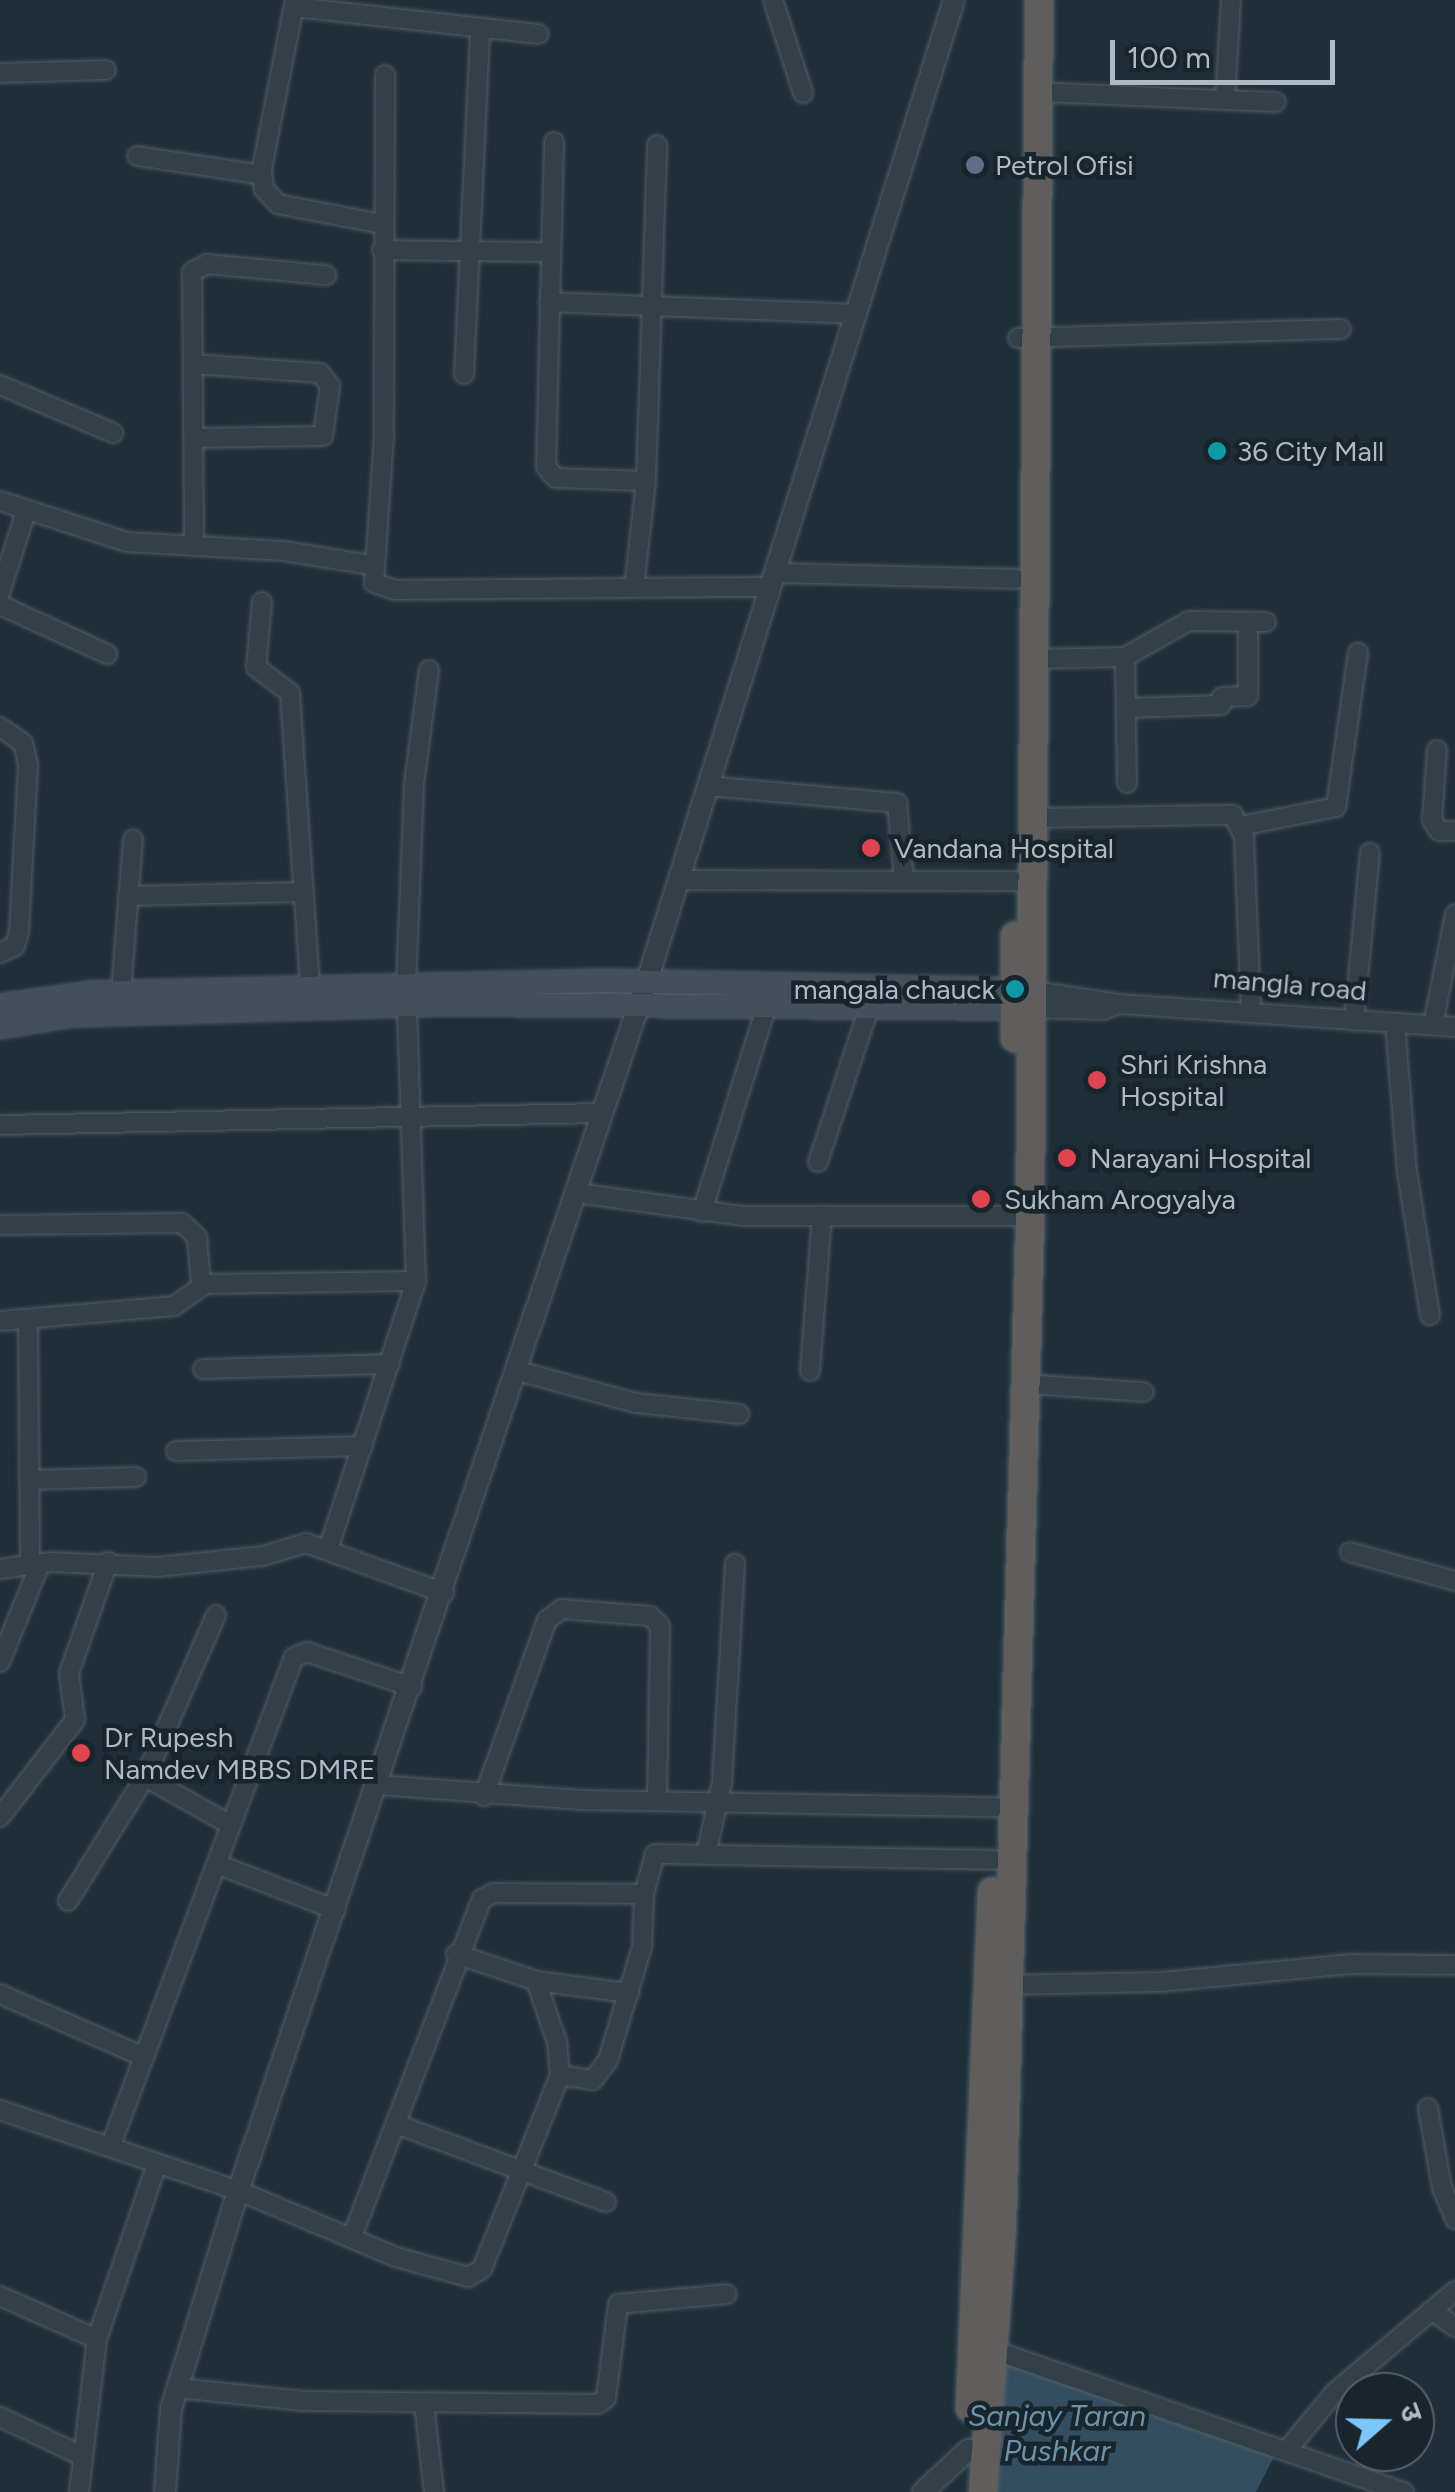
<!DOCTYPE html>
<meta charset="utf-8">
<style>
body{margin:0}
#map{position:relative;width:1455px;height:2492px;overflow:hidden;background:#1f2f38;font-family:Figtree,"Noto Sans Devanagari",sans-serif}
div>[style]{position:absolute}
.water>*{inset:0;background:#324e60}
.roads{filter:drop-shadow(0 0 2px #505e66) drop-shadow(0 0 2px #505e66)}
.minor>*{height:18px;margin:-9px;padding:0 9px;transform-origin:9px;border-radius:9px;background:#334048}
.tertiary>*{height:20px;margin:-10px;padding:0 10px;transform-origin:10px;border-radius:10px;background:#334048}
.secondary>*{height:22px;margin:-11px;padding:0 11px;transform-origin:11px;border-radius:11px;background:#41505b}
.trunk>*{height:28px;margin:-14px;padding:0 14px;transform-origin:14px;border-radius:14px;background:#605e5c}
.dots>*{width:28px;height:28px;translate:-50% -50%;box-sizing:border-box;border:5px solid #19252d;border-radius:50%}
span{translate:-50% -50%;white-space:nowrap;text-align:center;line-height:1.15;-webkit-text-stroke:9px #19252d;paint-order:stroke}
.poi-label{font-size:28px;color:#adbbc5}
.left{translate:0 -50%;text-align:left}
.right{translate:-100% -50%;text-align:right}
.street-label{font-size:28px;color:#adbbc5}
.water-label{font-size:30px;color:#6d93aa;font-style:italic}
.north{position:absolute;left:1335px;top:2372px;width:100px;height:100px;box-sizing:border-box;background:#19252d;border:2px solid #54616a;border-radius:50%;rotate:70deg;font-size:28px;font-weight:700;line-height:40px;text-align:center;color:#adbbc5}
.north::after{content:'';display:block;margin:auto;width:35px;height:45px;background:#7dc6fa;clip-path:polygon(50% 0,100% 100%,50% 72%,0 100%)}
.scale{position:absolute;left:1110px;top:40px;width:225px;height:45px;box-sizing:border-box;border:5px solid #adbbc5;border-top:0;padding-left:12px;font-size:30px;line-height:35px;white-space:nowrap;color:#adbbc5;-webkit-text-stroke:8px #19252d;paint-order:stroke}
</style>
<div id="map">
<div class="water">
<i style="clip-path:polygon(1005px 2353px,1275px 2455px,1256px 2492px,993px 2492px)"></i>
</div>
<div class="roads">
<div class="minor">
<i style="left:295px;top:0;width:171px;rotate:101.1deg"></i>
<i style="left:262px;top:168px;width:21px;rotate:85deg"></i>
<i style="left:264px;top:189px;width:21px;rotate:47deg"></i>
<i style="left:278px;top:204px;width:106px;rotate:10.9deg"></i>
<i style="left:773px;top:0;width:98px;rotate:72.1deg"></i>
<i style="left:294px;top:7px;width:246px;rotate:6.3deg"></i>
<i style="left:0;top:73px;width:106px;rotate:-1.6deg"></i>
<i style="left:385px;top:75px;width:361px;rotate:90.2deg"></i>
<i style="left:384px;top:436px;width:147px;rotate:93.9deg"></i>
<i style="left:374px;top:583px;width:23px;rotate:18deg"></i>
<i style="left:396px;top:590px;width:375px;rotate:-0.5deg"></i>
<i style="left:1037px;top:92px;width:239px;rotate:2.4deg"></i>
<i style="left:1225px;top:99px;width:99px;rotate:-86.5deg"></i>
<i style="left:554px;top:142px;width:325px;rotate:91.4deg"></i>
<i style="left:546px;top:467px;width:15px;rotate:48deg"></i>
<i style="left:556px;top:478px;width:90px;rotate:1.9deg"></i>
<i style="left:137px;top:156px;width:126px;rotate:8.6deg"></i>
<i style="left:382px;top:250px;width:168px;rotate:0.7deg"></i>
<i style="left:549px;top:302px;width:308px;rotate:2.2deg"></i>
<i style="left:1018px;top:338px;width:323px;rotate:-1.6deg"></i>
<i style="left:193px;top:364px;width:127px;rotate:4.1deg"></i>
<i style="left:320px;top:373px;width:16px;rotate:52deg"></i>
<i style="left:330px;top:386px;width:50px;rotate:98deg"></i>
<i style="left:323px;top:436px;width:126px;rotate:179.1deg"></i>
<i style="left:464px;top:374px;width:344px;rotate:-87.3deg"></i>
<i style="left:0;top:385px;width:123px;rotate:23deg"></i>
<i style="left:0;top:501px;width:133px;rotate:17.9deg"></i>
<i style="left:127px;top:542px;width:157px;rotate:3.3deg"></i>
<i style="left:284px;top:551px;width:87px;rotate:9.2deg"></i>
<i style="left:194px;top:546px;width:274px;rotate:-90.4deg"></i>
<i style="left:192px;top:272px;width:17px;rotate:-28deg"></i>
<i style="left:207px;top:264px;width:120px;rotate:5.3deg"></i>
<i style="left:776px;top:573px;width:240px;rotate:1.4deg"></i>
<i style="left:634px;top:588px;width:108px;rotate:-83.6deg"></i>
<i style="left:646px;top:481px;width:336px;rotate:-88.1deg"></i>
<i style="left:0;top:593px;width:86px;rotate:-72.4deg"></i>
<i style="left:262px;top:602px;width:65px;rotate:95.3deg"></i>
<i style="left:256px;top:667px;width:43px;rotate:37.4deg"></i>
<i style="left:290px;top:693px;width:295px;rotate:86.1deg"></i>
<i style="left:0;top:605px;width:118px;rotate:24.6deg"></i>
<i style="left:1125px;top:657px;width:126px;rotate:89.1deg"></i>
<i style="left:1033px;top:659px;width:92px;rotate:-1.2deg"></i>
<i style="left:1125px;top:657px;width:73px;rotate:-29.4deg"></i>
<i style="left:1189px;top:621px;width:77px;rotate:0.7deg"></i>
<i style="left:1126px;top:708px;width:95px;rotate:-1.8deg"></i>
<i style="left:1221px;top:705px;width:8px;rotate:-83deg"></i>
<i style="left:1222px;top:697px;width:26px;rotate:-2deg"></i>
<i style="left:1248px;top:696px;width:74px;rotate:-90deg"></i>
<i style="left:0;top:727px;width:28px;rotate:35deg"></i>
<i style="left:23px;top:743px;width:23px;rotate:77deg"></i>
<i style="left:28px;top:765px;width:166px;rotate:93.1deg"></i>
<i style="left:19px;top:931px;width:16px;rotate:105deg"></i>
<i style="left:15px;top:946px;width:17px;rotate:155deg"></i>
<i style="left:1437px;top:750px;width:70px;rotate:94.1deg"></i>
<i style="left:1432px;top:820px;width:13px;rotate:58deg"></i>
<i style="left:1439px;top:831px;width:16px"></i>
<i style="left:708px;top:786px;width:190px;rotate:5.1deg"></i>
<i style="left:897px;top:803px;width:77px;rotate:84.8deg"></i>
<i style="left:1033px;top:818px;width:200px;rotate:-0.9deg"></i>
<i style="left:1233px;top:815px;width:25px;rotate:63deg"></i>
<i style="left:1244px;top:837px;width:175px;rotate:87.7deg"></i>
<i style="left:1241px;top:826px;width:97px;rotate:-11.3deg"></i>
<i style="left:1336px;top:807px;width:156px;rotate:-81.9deg"></i>
<i style="left:679px;top:880px;width:337px;rotate:0.2deg"></i>
<i style="left:128px;top:896px;width:176px;rotate:-1.3deg"></i>
<i style="left:406px;top:985px;width:201px;rotate:-87.7deg"></i>
<i style="left:414px;top:784px;width:115px;rotate:-82.5deg"></i>
<i style="left:1034px;top:991px;width:86px;rotate:8.7deg"></i>
<i style="left:1119px;top:1004px;width:337px;rotate:3.9deg"></i>
<i style="left:121px;top:992px;width:153px;rotate:-85.5deg"></i>
<i style="left:1034px;top:1008px;width:69px;rotate:1.7deg"></i>
<i style="left:1103px;top:1010px;width:17px;rotate:-21deg"></i>
<i style="left:1354px;top:1021px;width:169px;rotate:-84.6deg"></i>
<i style="left:1395px;top:1023px;width:149px;rotate:85.4deg"></i>
<i style="left:1407px;top:1172px;width:145px;rotate:80.9deg"></i>
<i style="left:1433px;top:1025px;width:113px;rotate:-78.8deg"></i>
<i style="left:0;top:1125px;width:603px;rotate:-1.14deg"></i>
<i style="left:818px;top:1162px;width:165px;rotate:-71.7deg"></i>
<i style="left:577px;top:1193px;width:168px;rotate:7.9deg"></i>
<i style="left:743px;top:1216px;width:272px"></i>
<i style="left:702px;top:1212px;width:218px;rotate:-72.6deg"></i>
<i style="left:0;top:1225px;width:182px;rotate:-0.6deg"></i>
<i style="left:182px;top:1223px;width:21px;rotate:43deg"></i>
<i style="left:197px;top:1237px;width:48px;rotate:85.2deg"></i>
<i style="left:28px;top:1319px;width:247px;rotate:89.5deg"></i>
<i style="left:0;top:1321px;width:175px;rotate:-4.9deg"></i>
<i style="left:174px;top:1306px;width:39px;rotate:-35deg"></i>
<i style="left:206px;top:1284px;width:210px;rotate:-0.8deg"></i>
<i style="left:203px;top:1369px;width:187px;rotate:-1.5deg"></i>
<i style="left:518px;top:1371px;width:122px;rotate:15.2deg"></i>
<i style="left:636px;top:1403px;width:104px;rotate:6.1deg"></i>
<i style="left:810px;top:1371px;width:156px;rotate:-85.6deg"></i>
<i style="left:1026px;top:1384px;width:118px;rotate:3.9deg"></i>
<i style="left:176px;top:1451px;width:187px;rotate:-1.5deg"></i>
<i style="left:29px;top:1480px;width:107px;rotate:-1.6deg"></i>
<i style="left:329px;top:1547px;width:280px;rotate:-71.9deg"></i>
<i style="left:416px;top:1281px;width:276px;rotate:-91.9deg"></i>
<i style="left:1350px;top:1552px;width:109px;rotate:15.4deg"></i>
<i style="left:0;top:1569px;width:51px;rotate:-7.8deg"></i>
<i style="left:51px;top:1562px;width:107px;rotate:2.7deg"></i>
<i style="left:158px;top:1567px;width:106px;rotate:-6deg"></i>
<i style="left:263px;top:1556px;width:45px;rotate:-16.8deg"></i>
<i style="left:306px;top:1543px;width:147px;rotate:19.9deg"></i>
<i style="left:0;top:1662px;width:106px;rotate:-67.8deg"></i>
<i style="left:145px;top:1777px;width:96px;rotate:29.2deg"></i>
<i style="left:378px;top:1785px;width:204px;rotate:4.2deg"></i>
<i style="left:581px;top:1800px;width:416px;rotate:1deg"></i>
<i style="left:484px;top:1796px;width:187px;rotate:-70.3deg"></i>
<i style="left:547px;top:1620px;width:19px;rotate:-36deg"></i>
<i style="left:562px;top:1609px;width:88px;rotate:4.5deg"></i>
<i style="left:650px;top:1616px;width:14px;rotate:45deg"></i>
<i style="left:660px;top:1626px;width:173px;rotate:91deg"></i>
<i style="left:0;top:1817px;width:123px;rotate:-52.3deg"></i>
<i style="left:75px;top:1720px;width:47px;rotate:-97.3deg"></i>
<i style="left:69px;top:1673px;width:118px;rotate:-70.6deg"></i>
<i style="left:706px;top:1855px;width:75px;rotate:-77.6deg"></i>
<i style="left:722px;top:1782px;width:219px;rotate:-86.6deg"></i>
<i style="left:219px;top:1865px;width:125px;rotate:21deg"></i>
<i style="left:68px;top:1901px;width:146px;rotate:-58.2deg"></i>
<i style="left:145px;top:1777px;width:177px;rotate:-66.3deg"></i>
<i style="left:456px;top:1954px;width:84px;rotate:18.6deg"></i>
<i style="left:536px;top:1981px;width:94px;rotate:7.4deg"></i>
<i style="left:1002px;top:1985px;width:159px;rotate:-1.1deg"></i>
<i style="left:1161px;top:1982px;width:191px;rotate:-5.4deg"></i>
<i style="left:1351px;top:1964px;width:104px;rotate:0.6deg"></i>
<i style="left:0;top:1994px;width:157px;rotate:23.6deg"></i>
<i style="left:560px;top:2075px;width:33px;rotate:9deg"></i>
<i style="left:593px;top:2080px;width:25px;rotate:-53deg"></i>
<i style="left:608px;top:2060px;width:118px;rotate:-73.3deg"></i>
<i style="left:642px;top:1947px;width:53px;rotate:-87.8deg"></i>
<i style="left:644px;top:1894px;width:41px;rotate:-74.6deg"></i>
<i style="left:655px;top:1854px;width:339px;rotate:1deg"></i>
<i style="left:1428px;top:2108px;width:81px;rotate:80.1deg"></i>
<i style="left:1442px;top:2188px;width:34px;rotate:67deg"></i>
<i style="left:0;top:2110px;width:252px;rotate:18.7deg"></i>
<i style="left:239px;top:2191px;width:170px;rotate:22.8deg"></i>
<i style="left:396px;top:2257px;width:75px;rotate:15.5deg"></i>
<i style="left:468px;top:2277px;width:16px;rotate:-30deg"></i>
<i style="left:482px;top:2269px;width:209px;rotate:-68.1deg"></i>
<i style="left:560px;top:2075px;width:33px;rotate:-95deg"></i>
<i style="left:557px;top:2042px;width:65px;rotate:-109deg"></i>
<i style="left:396px;top:2124px;width:224px;rotate:20.4deg"></i>
<i style="left:111px;top:2145px;width:521px;rotate:-69.44deg"></i>
<i style="left:294px;top:1657px;width:14px;rotate:-21deg"></i>
<i style="left:307px;top:1652px;width:111px;rotate:18.4deg"></i>
<i style="left:352px;top:2237px;width:362px;rotate:-69deg"></i>
<i style="left:482px;top:1899px;width:13px;rotate:-27deg"></i>
<i style="left:494px;top:1893px;width:150px;rotate:0.4deg"></i>
<i style="left:0;top:2296px;width:106px;rotate:23.9deg"></i>
<i style="left:1433px;top:2311px;width:27px;rotate:36deg"></i>
<i style="left:993px;top:2350px;width:435px;rotate:19.1deg"></i>
<i style="left:178px;top:2388px;width:126px;rotate:5.9deg"></i>
<i style="left:303px;top:2401px;width:295px;rotate:0.6deg"></i>
<i style="left:598px;top:2404px;width:10px;rotate:-37deg"></i>
<i style="left:606px;top:2398px;width:95px;rotate:-82.7deg"></i>
<i style="left:618px;top:2304px;width:109px;rotate:-5.2deg"></i>
<i style="left:424px;top:2403px;width:90px;rotate:83.6deg"></i>
<i style="left:0;top:2417px;width:91px;rotate:25.4deg"></i>
<i style="left:1289px;top:2448px;width:72px;rotate:-50.6deg"></i>
<i style="left:1335px;top:2392px;width:157px;rotate:-40.1deg"></i>
<i style="left:79px;top:2492px;width:154px;rotate:-83.3deg"></i>
<i style="left:97px;top:2339px;width:185px;rotate:-71.1deg"></i>
</div>
<div class="tertiary">
<i style="left:165px;top:2492px;width:83px;rotate:-85.9deg"></i>
<i style="left:171px;top:2409px;width:221px;rotate:-72.9deg"></i>
<i style="left:236px;top:2198px;width:1285px;rotate:-71.34deg"></i>
<i style="left:647px;top:981px;width:1028px;rotate:-72.62deg"></i>
<i style="left:923px;top:2492px;width:62px;rotate:-43deg"></i>
</div>
<div class="secondary">
<i style="left:0;top:1006px;width:91px;rotate:-8.2deg"></i>
<i style="left:90px;top:993px;width:516px;rotate:-1.33deg"></i>
<i style="left:606px;top:981px;width:424px;rotate:1.2deg"></i>
<i style="left:0;top:1027px;width:73px;rotate:-9.5deg"></i>
<i style="left:72px;top:1015px;width:368px;rotate:-1.7deg"></i>
<i style="left:440px;top:1004px;width:590px;rotate:0.39deg"></i>
</div>
<div class="trunk">
<i style="left:1015px;top:1038px;width:102px;rotate:-90deg"></i>
<i style="left:970px;top:2408px;width:517px;rotate:-87.56deg"></i>
<i style="left:983px;top:2492px;width:266px;rotate:-85.9deg"></i>
<i style="left:1002px;top:2227px;width:1004px;rotate:-88.4deg"></i>
<i style="left:1030px;top:1223px;width:1223px;rotate:-89.58deg"></i>
</div>
</div>
<div class="dots">
<i style="left:975px;top:165px;background:#5c6f8a"></i>
<i style="left:1217px;top:451px;background:#0f9aa8"></i>
<i style="left:871px;top:848px;background:#e0444e"></i>
<i style="left:1015px;top:989px;background:#0f9aa8"></i>
<i style="left:1097px;top:1080px;background:#e0444e"></i>
<i style="left:1067px;top:1158px;background:#e0444e"></i>
<i style="left:981px;top:1199px;background:#e0444e"></i>
<i style="left:81px;top:1753px;background:#e0444e"></i>
</div>
<div class="poi-label">
<span class="left" style="left:995px;top:165px">Petrol Ofisi</span>
<span class="left" style="left:1237px;top:451px">36 City Mall</span>
<span class="left" style="left:894px;top:848px">Vandana Hospital</span>
<span class="right" style="left:995px;top:989px">mangala chauck</span>
<span class="left" style="left:1120px;top:1080px">Shri Krishna<br>Hospital</span>
<span class="left" style="left:1090px;top:1158px">Narayani Hospital</span>
<span class="left" style="left:1004px;top:1199px">Sukham Arogyalya</span>
<span class="left" style="left:104px;top:1753px">Dr Rupesh<br>Namdev MBBS DMRE</span>
</div>
<div class="street-label">
<span style="left:1290px;top:984px;rotate:5deg">mangla road</span>
</div>
<div class="water-label">
<span style="left:1057px;top:2433px">Sanjay Taran<br>Pushkar</span>
</div>
<div class="north">उ</div>
<div class="scale">100 m</div>
</div>
